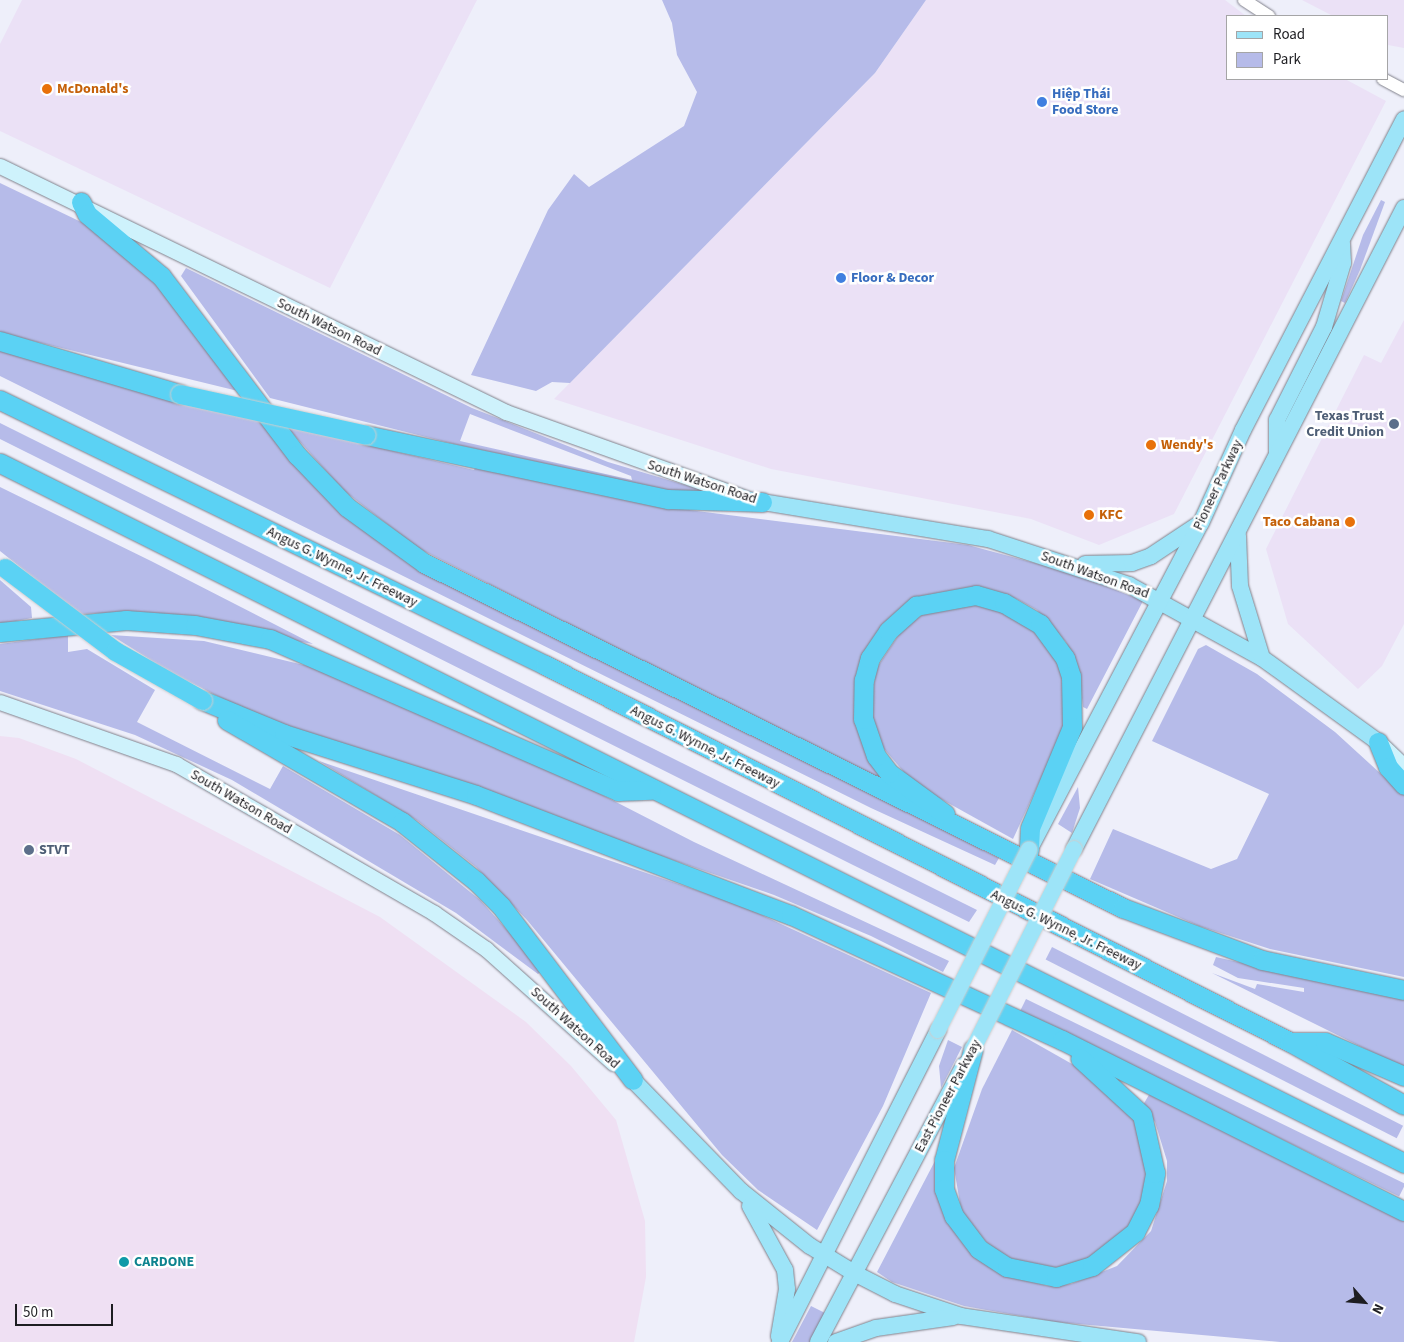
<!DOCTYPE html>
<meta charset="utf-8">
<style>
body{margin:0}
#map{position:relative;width:1404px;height:1342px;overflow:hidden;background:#eeeffa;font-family:"Source Sans 3",sans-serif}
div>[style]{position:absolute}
.commercial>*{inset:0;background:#ebe1f6}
.industrial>*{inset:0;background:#efe0f3}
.green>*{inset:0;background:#b6bbe9;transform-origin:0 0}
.roads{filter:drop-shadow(0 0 1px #80818b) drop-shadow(0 0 1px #80818b)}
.tertiary>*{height:12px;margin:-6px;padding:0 6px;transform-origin:6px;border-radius:6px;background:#fff}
.secondary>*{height:15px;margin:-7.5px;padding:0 7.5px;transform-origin:7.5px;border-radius:7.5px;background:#cef2fc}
.primary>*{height:16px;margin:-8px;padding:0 8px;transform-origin:8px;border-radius:8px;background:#9de4f8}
.motorway>*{height:19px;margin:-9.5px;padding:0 9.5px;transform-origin:9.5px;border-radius:9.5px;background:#5bd2f4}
.bridges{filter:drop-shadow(0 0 1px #cdcdce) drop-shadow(0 0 1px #cdcdce)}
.primary-bridge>*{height:16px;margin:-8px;padding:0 8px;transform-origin:8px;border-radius:8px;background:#9de4f8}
.motorway-bridge>*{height:19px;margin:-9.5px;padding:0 9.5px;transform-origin:9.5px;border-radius:9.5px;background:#5bd2f4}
.dots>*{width:14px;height:14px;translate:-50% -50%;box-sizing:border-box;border:2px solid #fff;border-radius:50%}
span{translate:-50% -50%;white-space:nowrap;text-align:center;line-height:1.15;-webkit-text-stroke:5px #fff;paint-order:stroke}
.food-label{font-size:14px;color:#c56008;font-weight:700}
.left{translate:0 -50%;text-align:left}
.right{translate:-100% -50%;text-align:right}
.shop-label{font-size:14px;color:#366cbe;font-weight:700}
.street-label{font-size:14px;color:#1d1d21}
.service-label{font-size:14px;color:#4e5e75;font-weight:700}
.culture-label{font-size:14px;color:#0d838f;font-weight:700}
.legend{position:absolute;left:1226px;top:15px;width:162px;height:65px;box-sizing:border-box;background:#fff;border:1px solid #a5a5a6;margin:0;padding:6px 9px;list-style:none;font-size:15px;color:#1d1d21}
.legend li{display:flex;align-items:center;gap:10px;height:25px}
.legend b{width:25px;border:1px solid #a5a5a6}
.north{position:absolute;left:1339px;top:1277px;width:50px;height:50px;-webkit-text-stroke:4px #fff;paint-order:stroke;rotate:117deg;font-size:14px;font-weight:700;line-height:20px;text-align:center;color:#1d1d21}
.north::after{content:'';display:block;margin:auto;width:18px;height:22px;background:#1d1d21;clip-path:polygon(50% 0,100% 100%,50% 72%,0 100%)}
.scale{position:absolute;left:15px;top:1304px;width:98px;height:22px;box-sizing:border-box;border:2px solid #1d1d21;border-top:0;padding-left:6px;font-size:15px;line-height:18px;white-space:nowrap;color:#1d1d21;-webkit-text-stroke:4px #fff;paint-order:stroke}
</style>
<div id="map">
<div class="commercial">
<i style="clip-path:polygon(22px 0,477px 0,330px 288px,0 131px,0 44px)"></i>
<i style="clip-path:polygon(926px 0,1225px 0,1246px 16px,1228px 16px,1228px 79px,1345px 79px,1386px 101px,1174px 514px,1099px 545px,1031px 519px,771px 469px,554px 399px,875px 73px)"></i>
<i style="clip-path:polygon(1302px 0,1404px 0,1404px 48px,1388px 45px,1388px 16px,1333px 16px)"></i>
<i style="clip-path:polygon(1404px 320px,1404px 624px,1382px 666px,1358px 689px,1288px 624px,1266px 549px,1364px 355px,1381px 363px)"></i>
</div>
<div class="industrial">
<i style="clip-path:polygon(0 736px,19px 738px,76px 759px,380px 917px,526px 1022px,571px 1066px,616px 1120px,645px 1221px,646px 1277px,634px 1342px,0 1342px)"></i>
</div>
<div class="green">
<i style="clip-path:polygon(662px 0,926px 0,875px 73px,570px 383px,552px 382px,536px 391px,471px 375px,548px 210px,574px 174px,589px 187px,684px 126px,697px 92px,677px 55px,672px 23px)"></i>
<i style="clip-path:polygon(0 183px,104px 233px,162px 283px,238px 391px,0 333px)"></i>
<i style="clip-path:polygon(1381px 200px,1385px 202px,1360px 270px,1345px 303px,1341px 301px,1363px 235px)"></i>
<i style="clip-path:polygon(evenodd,186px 268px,472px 408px,608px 462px,712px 493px,707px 499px,458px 445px,270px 398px,181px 276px,186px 268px,470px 414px,631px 476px,632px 480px,460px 441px,470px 414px)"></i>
<i style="clip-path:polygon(0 350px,263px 421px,406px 560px,999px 858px,995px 865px,871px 808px,0 376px)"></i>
<i style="clip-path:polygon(0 423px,977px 910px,969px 922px,853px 865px,0 439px)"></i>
<i style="clip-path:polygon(286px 426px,474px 470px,476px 465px,681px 509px,968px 545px,1079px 575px,1143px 601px,1087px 709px,1083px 707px,1079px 671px,1066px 642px,1037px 610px,1017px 599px,980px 588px,926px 597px,859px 681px,881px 771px,877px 780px,418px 548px,343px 490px)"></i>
<i style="clip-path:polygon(0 487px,151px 561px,313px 644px,131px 612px,79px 614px,0 551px)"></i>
<i style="clip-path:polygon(0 580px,31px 607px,32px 618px,0 624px)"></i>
<i style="clip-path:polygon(979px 602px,1003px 608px,1036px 628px,1065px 672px,1066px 724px,1013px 839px,914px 784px,880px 744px,870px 714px,876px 669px,904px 627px,925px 613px)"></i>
<i style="clip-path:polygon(68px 635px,68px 652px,87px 649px,155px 690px,137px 722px,270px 789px,283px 766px,400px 835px,480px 900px,543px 970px,538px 974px,456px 913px,232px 780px,135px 735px,0 691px,0 644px)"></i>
<i style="clip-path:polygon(111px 635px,204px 641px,312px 667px,538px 762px,694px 842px,949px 961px,943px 972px,871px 936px,774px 895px,262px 718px,171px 673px)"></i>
<i style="clip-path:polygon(1206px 645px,1257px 674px,1335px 732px,1404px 795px,1404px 977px,1270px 949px,1199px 926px,1090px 879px,1113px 829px,1211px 869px,1237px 859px,1269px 794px,1152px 741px,1198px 649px)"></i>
<i style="clip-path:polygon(319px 761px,740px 905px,931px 993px,883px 1106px,817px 1230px,758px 1190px,722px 1155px,527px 920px,476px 867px,418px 821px)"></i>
<i style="clip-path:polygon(1078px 787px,1080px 808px,1072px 833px,1058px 824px)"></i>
<i style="left:1052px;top:947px;width:394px;height:14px;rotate:27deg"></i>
<i style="clip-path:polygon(1216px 957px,1404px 1000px,1404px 1068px,1212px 973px,1255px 989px,1257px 984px,1304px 992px,1304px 988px,1238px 978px,1213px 965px)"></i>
<i style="left:1026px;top:999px;width:422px;height:14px;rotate:26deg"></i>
<i style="clip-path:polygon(1012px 1030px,1095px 1077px,1132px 1111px,1149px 1186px,1130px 1232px,1094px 1260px,1045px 1270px,998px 1255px,962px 1215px,954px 1168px,982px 1089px)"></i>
<i style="clip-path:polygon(948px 1040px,962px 1047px,941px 1088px,939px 1066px)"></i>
<i style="clip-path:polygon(1150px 1093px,1404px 1221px,1404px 1342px,1280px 1342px,1056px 1322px,964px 1306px,892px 1282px,877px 1272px,937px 1157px,947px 1213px,960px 1240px,1005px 1275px,1048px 1286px,1071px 1284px,1117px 1266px,1151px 1231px,1167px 1181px,1167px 1161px,1155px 1122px,1143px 1105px)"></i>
<i style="clip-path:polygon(811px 1306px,825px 1313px,810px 1342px,792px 1342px)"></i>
</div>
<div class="roads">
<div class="tertiary">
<i style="left:1244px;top:0;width:30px;rotate:33deg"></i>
<i style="left:1383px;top:79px;width:24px;rotate:28deg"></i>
</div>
<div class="secondary">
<i style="left:0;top:166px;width:563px;rotate:25.93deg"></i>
<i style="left:506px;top:412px;width:255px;rotate:19.7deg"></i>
<i style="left:0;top:702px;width:187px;rotate:19.4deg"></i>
<i style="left:176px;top:764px;width:298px;rotate:30deg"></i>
<i style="left:434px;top:913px;width:63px;rotate:34.7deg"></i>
<i style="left:486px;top:949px;width:171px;rotate:41.9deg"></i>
<i style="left:1380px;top:743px;width:33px;rotate:44deg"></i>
</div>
<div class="primary">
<i style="left:1277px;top:453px;width:33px;rotate:-90deg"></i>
<i style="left:1277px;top:420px;width:104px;rotate:-63.2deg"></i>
<i style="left:1324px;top:327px;width:67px;rotate:-73.5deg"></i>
<i style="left:1343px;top:263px;width:20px;rotate:-93deg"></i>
<i style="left:762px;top:502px;width:229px;rotate:9.3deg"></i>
<i style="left:988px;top:539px;width:148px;rotate:18.1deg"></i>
<i style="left:1129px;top:585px;width:152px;rotate:28.8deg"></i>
<i style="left:1262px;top:658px;width:143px;rotate:35.9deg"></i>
<i style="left:1238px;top:536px;width:50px;rotate:87.7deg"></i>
<i style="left:1240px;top:586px;width:75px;rotate:73deg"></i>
<i style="left:1085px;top:564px;width:47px;rotate:-1.2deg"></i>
<i style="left:1132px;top:563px;width:20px;rotate:-20deg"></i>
<i style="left:1151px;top:556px;width:58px;rotate:-33.7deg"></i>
<i style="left:1074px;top:849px;width:721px;rotate:-62.76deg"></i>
<i style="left:1029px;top:850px;width:369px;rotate:-62.3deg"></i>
<i style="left:1201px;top:523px;width:102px;rotate:-65.7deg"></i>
<i style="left:1243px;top:430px;width:350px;rotate:-62.6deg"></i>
<i style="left:633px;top:1080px;width:155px;rotate:45.8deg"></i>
<i style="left:741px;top:1191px;width:88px;rotate:38.6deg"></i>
<i style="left:810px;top:1246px;width:52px;rotate:31.5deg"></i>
<i style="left:854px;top:1273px;width:46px;rotate:27.1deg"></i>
<i style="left:895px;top:1294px;width:70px;rotate:18.4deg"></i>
<i style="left:961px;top:1316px;width:179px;rotate:8.4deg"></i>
<i style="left:750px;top:1206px;width:73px;rotate:61.3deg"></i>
<i style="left:785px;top:1270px;width:19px;rotate:84deg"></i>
<i style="left:787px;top:1289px;width:48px;rotate:99.7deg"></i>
<i style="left:780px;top:1342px;width:350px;rotate:-63.1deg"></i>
<i style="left:818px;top:1342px;width:313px;rotate:-62.2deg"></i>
<i style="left:836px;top:1342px;width:42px;rotate:-19.3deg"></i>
<i style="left:876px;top:1328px;width:78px;rotate:-8.1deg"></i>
</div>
<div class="motorway">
<i style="left:81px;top:202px;width:13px;rotate:63deg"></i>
<i style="left:87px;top:214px;width:97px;rotate:40deg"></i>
<i style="left:161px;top:276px;width:225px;rotate:52.8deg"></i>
<i style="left:297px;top:455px;width:72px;rotate:46.1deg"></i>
<i style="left:347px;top:507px;width:95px;rotate:36deg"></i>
<i style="left:424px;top:563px;width:780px;rotate:26.27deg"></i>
<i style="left:1123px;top:908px;width:148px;rotate:20.5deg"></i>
<i style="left:1262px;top:960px;width:145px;rotate:11.9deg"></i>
<i style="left:0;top:341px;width:188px;rotate:16.4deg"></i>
<i style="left:0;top:400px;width:606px;rotate:25.93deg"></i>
<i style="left:545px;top:665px;width:835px;rotate:26.84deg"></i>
<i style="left:1290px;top:1042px;width:130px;rotate:28.9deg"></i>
<i style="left:366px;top:435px;width:309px;rotate:12deg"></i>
<i style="left:668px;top:499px;width:94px;rotate:1.8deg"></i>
<i style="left:0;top:463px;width:1569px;rotate:26.5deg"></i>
<i style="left:0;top:632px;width:127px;rotate:-5.4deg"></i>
<i style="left:126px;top:620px;width:69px;rotate:4.1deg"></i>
<i style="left:195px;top:625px;width:76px;rotate:10.6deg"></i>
<i style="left:270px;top:639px;width:380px;rotate:23.6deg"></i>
<i style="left:618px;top:791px;width:33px;rotate:-2deg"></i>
<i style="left:202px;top:700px;width:89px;rotate:22.5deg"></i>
<i style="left:284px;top:734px;width:201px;rotate:17.6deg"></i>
<i style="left:476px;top:795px;width:337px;rotate:20.9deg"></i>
<i style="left:791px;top:915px;width:298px;rotate:24.8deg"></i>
<i style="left:1062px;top:1040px;width:382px;rotate:26.6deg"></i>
<i style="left:227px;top:720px;width:203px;rotate:30.2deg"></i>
<i style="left:402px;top:822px;width:95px;rotate:38.6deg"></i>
<i style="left:476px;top:881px;width:35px;rotate:45deg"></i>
<i style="left:501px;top:906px;width:218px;rotate:52.8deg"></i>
<i style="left:1378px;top:742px;width:27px;rotate:68deg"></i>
<i style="left:1388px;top:767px;width:24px;rotate:48deg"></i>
<i style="left:945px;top:814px;width:69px;rotate:-143.8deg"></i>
<i style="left:889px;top:773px;width:21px;rotate:-127deg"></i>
<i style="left:876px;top:756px;width:39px;rotate:-109deg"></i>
<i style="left:863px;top:719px;width:39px;rotate:-89deg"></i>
<i style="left:864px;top:680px;width:23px;rotate:-75deg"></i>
<i style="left:870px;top:658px;width:32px;rotate:-56deg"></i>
<i style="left:888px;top:631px;width:38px;rotate:-42deg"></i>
<i style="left:916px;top:606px;width:61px;rotate:-10.4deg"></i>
<i style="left:976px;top:595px;width:29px;rotate:16deg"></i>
<i style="left:1004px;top:603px;width:42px;rotate:30.3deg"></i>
<i style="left:1040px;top:624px;width:42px;rotate:53.7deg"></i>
<i style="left:1065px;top:658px;width:19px;rotate:72deg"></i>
<i style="left:1071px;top:676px;width:51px;rotate:88.9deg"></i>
<i style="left:1072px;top:727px;width:109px;rotate:112.6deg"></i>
<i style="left:1030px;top:828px;width:22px;rotate:93deg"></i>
<i style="left:1292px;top:1042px;width:33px"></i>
<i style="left:1325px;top:1042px;width:86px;rotate:23.3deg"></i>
<i style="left:973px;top:1049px;width:115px;rotate:104.6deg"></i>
<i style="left:944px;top:1160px;width:29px;rotate:90deg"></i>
<i style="left:944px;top:1189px;width:29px;rotate:70deg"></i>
<i style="left:954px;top:1216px;width:41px;rotate:52.9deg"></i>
<i style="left:979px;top:1249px;width:33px;rotate:33deg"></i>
<i style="left:1007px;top:1267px;width:50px;rotate:11.5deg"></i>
<i style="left:1056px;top:1277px;width:38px;rotate:-17deg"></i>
<i style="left:1092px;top:1266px;width:55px;rotate:-38.3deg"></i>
<i style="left:1135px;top:1232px;width:30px;rotate:-63deg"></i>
<i style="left:1149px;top:1205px;width:33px;rotate:-79deg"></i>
<i style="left:1155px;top:1173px;width:59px;rotate:-102.6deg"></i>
<i style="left:1142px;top:1115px;width:84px;rotate:-137.4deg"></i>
</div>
</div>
<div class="bridges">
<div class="primary-bridge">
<i style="left:938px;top:1030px;width:202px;rotate:-63.2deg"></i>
<i style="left:973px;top:1049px;width:224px;rotate:-63.2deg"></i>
</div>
<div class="motorway-bridge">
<i style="left:180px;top:394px;width:190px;rotate:12.4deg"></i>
<i style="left:5px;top:568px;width:138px;rotate:37deg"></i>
<i style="left:115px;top:651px;width:100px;rotate:29.4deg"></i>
</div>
</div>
<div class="dots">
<i style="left:47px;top:89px;background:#e8710a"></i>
<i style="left:1042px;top:102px;background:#3f7fe0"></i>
<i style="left:841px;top:278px;background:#3f7fe0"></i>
<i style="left:1394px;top:424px;background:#5c6f8a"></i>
<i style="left:1151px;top:445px;background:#e8710a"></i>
<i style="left:1089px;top:515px;background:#e8710a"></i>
<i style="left:1350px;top:522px;background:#e8710a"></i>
<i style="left:29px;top:850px;background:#5c6f8a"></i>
<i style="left:124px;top:1262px;background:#0f9aa8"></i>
</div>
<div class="food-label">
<span class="left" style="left:57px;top:89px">McDonald's</span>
<span class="left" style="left:1161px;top:445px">Wendy's</span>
<span class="left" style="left:1099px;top:515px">KFC</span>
<span class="right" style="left:1340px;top:522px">Taco Cabana</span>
</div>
<div class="shop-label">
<span class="left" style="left:1052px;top:102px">Hiệp Thái<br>Food Store</span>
<span class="left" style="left:851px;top:278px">Floor &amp; Decor</span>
</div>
<div class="street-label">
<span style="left:329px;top:327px;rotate:26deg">South Watson Road</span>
<span style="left:702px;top:482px;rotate:18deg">South Watson Road</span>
<span style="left:1218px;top:485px;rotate:-65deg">Pioneer Parkway</span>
<span style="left:342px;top:567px;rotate:26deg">Angus G. Wynne, Jr. Freeway</span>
<span style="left:1095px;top:575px;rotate:20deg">South Watson Road</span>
<span style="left:705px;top:747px;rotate:27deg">Angus G. Wynne, Jr. Freeway</span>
<span style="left:241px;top:802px;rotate:30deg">South Watson Road</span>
<span style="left:1066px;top:930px;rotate:26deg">Angus G. Wynne, Jr. Freeway</span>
<span style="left:575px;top:1028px;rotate:42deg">South Watson Road</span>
<span style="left:948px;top:1096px;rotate:-62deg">East Pioneer Parkway</span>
</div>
<div class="service-label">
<span class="right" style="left:1384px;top:424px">Texas Trust<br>Credit Union</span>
<span class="left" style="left:39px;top:850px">STVT</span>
</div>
<div class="culture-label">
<span class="left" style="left:134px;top:1262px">CARDONE</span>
</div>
<ul class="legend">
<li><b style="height:6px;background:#9de4f8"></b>Road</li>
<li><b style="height:14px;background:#b6bbe9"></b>Park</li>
</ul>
<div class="north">N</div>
<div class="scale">50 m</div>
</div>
